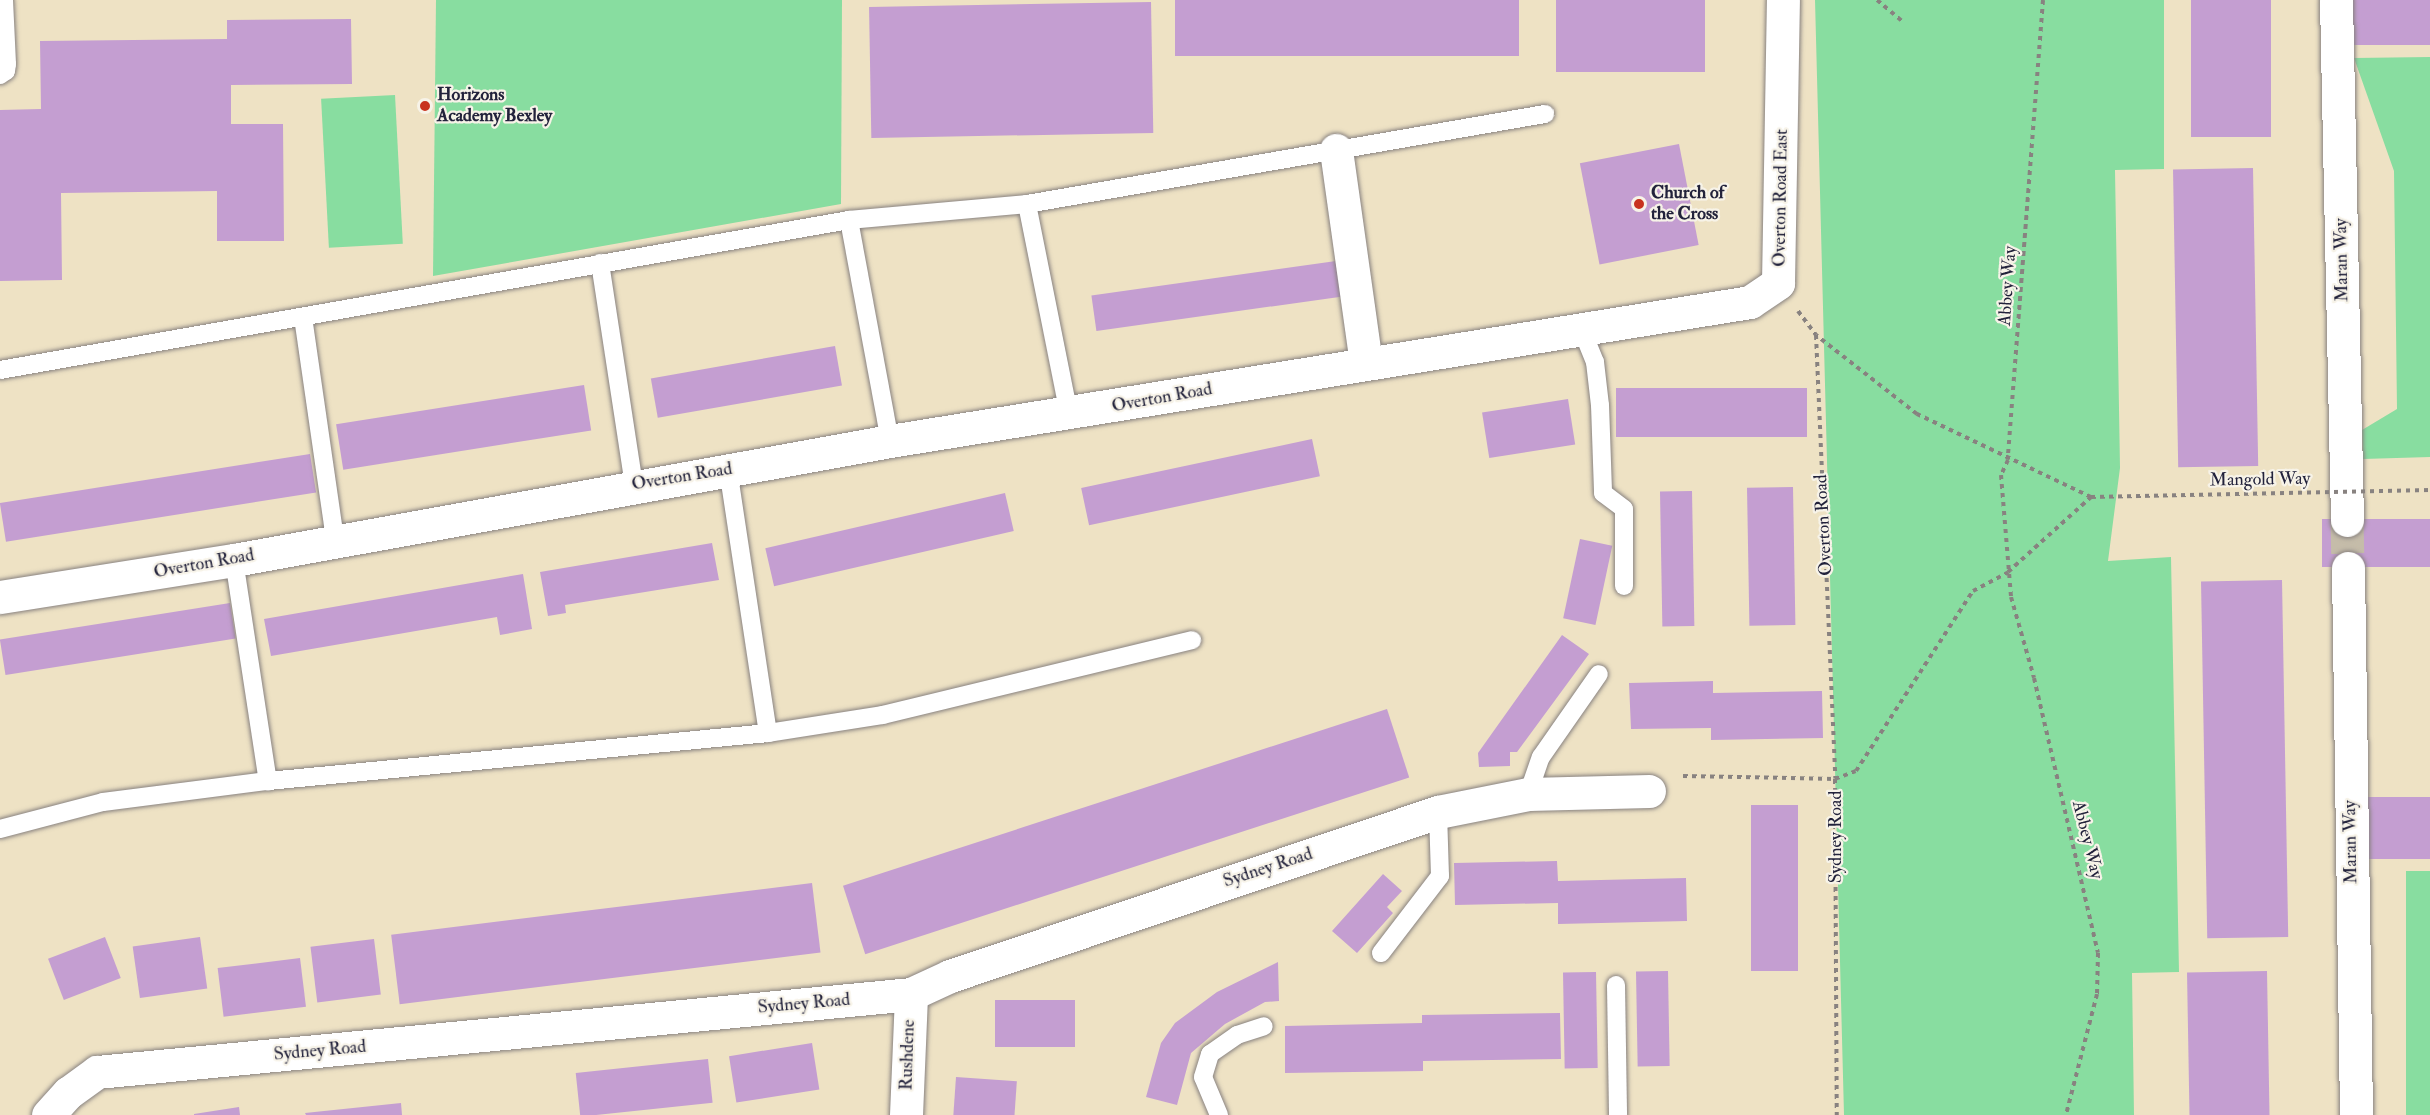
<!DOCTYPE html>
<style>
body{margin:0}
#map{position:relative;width:2430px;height:1115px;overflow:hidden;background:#eee2c4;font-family:"IM FELL Double Pica",serif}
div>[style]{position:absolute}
.green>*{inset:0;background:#88dda0;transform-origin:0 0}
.building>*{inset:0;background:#c49ed1;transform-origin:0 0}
.street-tunnel>*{height:33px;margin-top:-16.5px;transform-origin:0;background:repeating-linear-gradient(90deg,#c5bca9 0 33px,transparent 0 49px)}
.path>*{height:4px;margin-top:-2px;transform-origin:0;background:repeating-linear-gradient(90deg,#888280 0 4.5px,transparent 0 9px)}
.roads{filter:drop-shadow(0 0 2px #888280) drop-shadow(0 0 2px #888280)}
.lane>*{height:18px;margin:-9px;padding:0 9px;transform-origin:9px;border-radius:9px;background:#fff}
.street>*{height:33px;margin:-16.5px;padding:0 16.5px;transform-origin:16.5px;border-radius:16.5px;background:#fff}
.path-bridge>*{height:4px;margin-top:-2px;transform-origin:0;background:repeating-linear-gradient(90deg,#888280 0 4.5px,transparent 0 9px)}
.dots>*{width:16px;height:16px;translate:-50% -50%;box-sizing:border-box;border:3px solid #f7f3e8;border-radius:50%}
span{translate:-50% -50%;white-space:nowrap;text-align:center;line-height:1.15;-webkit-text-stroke:4.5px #f7f3e8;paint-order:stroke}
.poi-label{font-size:18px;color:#22223b;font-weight:700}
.left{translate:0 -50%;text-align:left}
.street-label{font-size:18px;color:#22223b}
</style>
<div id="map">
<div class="green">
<i style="clip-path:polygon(436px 0,842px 0,841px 204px,433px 276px)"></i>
<i style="clip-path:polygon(1815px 0,2164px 0,2164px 169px,2115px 170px,2120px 468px,2108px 561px,2171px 557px,2179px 972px,2132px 973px,2134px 1115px,1844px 1115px)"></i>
<i style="clip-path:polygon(2430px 57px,2430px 457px,2363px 459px,2362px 430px,2397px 409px,2394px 171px,2354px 58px)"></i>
<i style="left:395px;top:95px;width:149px;height:74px;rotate:87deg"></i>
<i style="left:2406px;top:871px;width:24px;height:244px"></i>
</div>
<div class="building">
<i style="left:1175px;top:0;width:344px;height:56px"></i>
<i style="left:1556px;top:0;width:149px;height:72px"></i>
<i style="left:2191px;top:0;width:80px;height:137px"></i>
<i style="left:2353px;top:0;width:77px;height:45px"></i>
<i style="left:1151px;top:2px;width:131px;height:282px;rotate:89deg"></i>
<i style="clip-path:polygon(351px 19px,352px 84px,231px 85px,231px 124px,283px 124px,284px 241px,217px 241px,217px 191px,61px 193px,62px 280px,0 281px,0 110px,41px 109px,40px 41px,227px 39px,227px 20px)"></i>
<i style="left:1679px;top:144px;width:103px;height:101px;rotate:79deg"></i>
<i style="left:2253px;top:168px;width:298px;height:80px;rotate:89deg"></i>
<i style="left:1336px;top:261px;width:36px;height:247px;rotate:82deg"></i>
<i style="left:835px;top:346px;width:40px;height:187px;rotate:80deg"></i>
<i style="left:584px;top:385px;width:46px;height:251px;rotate:81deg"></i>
<i style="left:1616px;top:388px;width:191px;height:49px"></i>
<i style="left:1568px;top:399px;width:46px;height:87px;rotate:81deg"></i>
<i style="left:1312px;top:439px;width:38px;height:236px;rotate:78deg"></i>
<i style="left:310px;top:454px;width:39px;height:314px;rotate:81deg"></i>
<i style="left:1793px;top:487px;width:138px;height:46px;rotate:89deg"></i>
<i style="left:1692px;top:491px;width:135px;height:32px;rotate:89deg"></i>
<i style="left:1005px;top:493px;width:39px;height:246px;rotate:77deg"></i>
<i style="left:2430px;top:519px;width:48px;height:108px;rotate:90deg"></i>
<i style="left:1580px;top:539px;width:33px;height:81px;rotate:12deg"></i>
<i style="clip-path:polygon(712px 543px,719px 580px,565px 605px,566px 613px,548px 616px,540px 572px)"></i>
<i style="clip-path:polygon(523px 574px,532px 629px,500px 635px,497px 617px,271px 656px,264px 619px)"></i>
<i style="left:2282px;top:580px;width:357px;height:81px;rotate:89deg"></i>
<i style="left:230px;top:603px;width:36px;height:233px;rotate:81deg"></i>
<i style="clip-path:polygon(1562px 635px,1589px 654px,1517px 752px,1510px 752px,1510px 766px,1479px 767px,1478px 753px)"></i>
<i style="clip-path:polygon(1713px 681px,1713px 693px,1822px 691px,1823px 738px,1711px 740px,1711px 728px,1631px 729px,1629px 683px)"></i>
<i style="left:1387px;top:709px;width:72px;height:572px;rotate:72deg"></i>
<i style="left:2430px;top:797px;width:62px;height:63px;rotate:90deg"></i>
<i style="left:1751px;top:805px;width:47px;height:166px"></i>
<i style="clip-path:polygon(1557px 861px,1558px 881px,1686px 878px,1687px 921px,1558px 924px,1558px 903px,1455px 905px,1454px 863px)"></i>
<i style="clip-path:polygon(1383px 874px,1402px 891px,1387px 907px,1393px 913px,1357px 953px,1332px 931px)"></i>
<i style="left:812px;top:883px;width:70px;height:424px;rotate:83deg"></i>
<i style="left:105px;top:937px;width:44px;height:61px;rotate:69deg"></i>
<i style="left:200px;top:937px;width:52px;height:68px;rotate:82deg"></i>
<i style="left:374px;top:939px;width:56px;height:64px;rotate:83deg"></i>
<i style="left:300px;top:958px;width:49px;height:83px;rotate:83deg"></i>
<i style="clip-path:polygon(1278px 962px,1279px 1001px,1265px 1002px,1225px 1024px,1191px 1053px,1177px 1105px,1146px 1097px,1161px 1043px,1175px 1023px,1217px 992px)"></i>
<i style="left:1668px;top:971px;width:95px;height:32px;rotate:89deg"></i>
<i style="left:2267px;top:971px;width:144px;height:80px;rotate:89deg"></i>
<i style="left:1596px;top:972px;width:96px;height:33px;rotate:89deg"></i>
<i style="left:995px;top:1000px;width:80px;height:47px"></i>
<i style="clip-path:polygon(1560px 1013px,1561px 1059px,1423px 1061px,1423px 1071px,1285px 1073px,1285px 1026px,1422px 1023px,1422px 1015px)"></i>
<i style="left:812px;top:1043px;width:47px;height:84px;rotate:81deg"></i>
<i style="left:708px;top:1059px;width:44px;height:133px;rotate:84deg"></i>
<i style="left:956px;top:1077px;width:61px;height:38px;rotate:4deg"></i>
<i style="clip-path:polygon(401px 1103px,402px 1115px,306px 1115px,305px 1113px)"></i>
<i style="clip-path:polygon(239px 1107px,240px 1115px,194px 1115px,194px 1114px)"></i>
</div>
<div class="street-tunnel">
<i style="left:2347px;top:520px;width:48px;rotate:88.8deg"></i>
</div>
<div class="path">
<i style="left:1877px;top:0;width:33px;rotate:40deg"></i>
<i style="left:2043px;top:0;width:461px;rotate:94.4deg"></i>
<i style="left:2008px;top:460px;width:17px;rotate:115deg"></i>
<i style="left:2001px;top:475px;width:122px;rotate:85.3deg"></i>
<i style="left:2011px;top:597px;width:84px;rotate:74.1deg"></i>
<i style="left:2034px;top:678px;width:282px;rotate:76.9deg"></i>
<i style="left:2098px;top:953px;width:41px;rotate:91.4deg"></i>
<i style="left:2097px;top:994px;width:125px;rotate:104.4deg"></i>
<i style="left:1798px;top:311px;width:30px;rotate:53deg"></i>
<i style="left:1816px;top:335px;width:444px;rotate:87.5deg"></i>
<i style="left:1835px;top:779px;width:22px;rotate:-21deg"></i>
<i style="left:1856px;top:771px;width:215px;rotate:-57deg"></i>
<i style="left:1973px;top:591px;width:40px;rotate:-28deg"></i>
<i style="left:2008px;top:572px;width:112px;rotate:-42.1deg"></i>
<i style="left:2091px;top:497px;width:193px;rotate:-154.5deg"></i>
<i style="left:1917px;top:414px;width:128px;rotate:-142deg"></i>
<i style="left:1683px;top:776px;width:152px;rotate:1.1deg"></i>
<i style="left:1835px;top:779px;width:336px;rotate:89.7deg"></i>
</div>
<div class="roads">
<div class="lane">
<i style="left:0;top:75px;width:7px;rotate:-34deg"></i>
<i style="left:6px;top:71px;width:7px;rotate:-82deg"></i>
<i style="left:7px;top:64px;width:64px;rotate:-92.7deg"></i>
<i style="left:1027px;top:204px;width:214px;rotate:78.7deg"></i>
<i style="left:849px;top:220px;width:225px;rotate:79.5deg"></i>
<i style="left:600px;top:263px;width:224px;rotate:81.3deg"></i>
<i style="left:303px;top:317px;width:224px;rotate:81.8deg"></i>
<i style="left:1582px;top:330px;width:35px;rotate:68deg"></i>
<i style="left:1595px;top:362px;width:43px;rotate:83.4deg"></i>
<i style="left:1600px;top:405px;width:88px;rotate:88deg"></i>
<i style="left:1603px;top:493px;width:26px;rotate:37deg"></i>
<i style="left:1624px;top:509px;width:77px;rotate:90deg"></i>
<i style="left:0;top:370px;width:862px;rotate:-10.02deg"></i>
<i style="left:849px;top:220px;width:179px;rotate:-5.1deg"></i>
<i style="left:1027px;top:204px;width:526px;rotate:-9.86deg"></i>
<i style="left:728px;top:469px;width:267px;rotate:81.4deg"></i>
<i style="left:234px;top:560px;width:224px;rotate:81.3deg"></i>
<i style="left:1528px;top:794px;width:39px;rotate:-71deg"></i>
<i style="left:1541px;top:757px;width:101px;rotate:-55.1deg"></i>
<i style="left:0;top:829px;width:106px;rotate:-14.7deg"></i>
<i style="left:103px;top:802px;width:166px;rotate:-7.3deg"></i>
<i style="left:268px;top:781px;width:502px;rotate:-5.48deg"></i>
<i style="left:768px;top:733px;width:116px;rotate:-8.9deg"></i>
<i style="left:883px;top:715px;width:318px;rotate:-13.6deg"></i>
<i style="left:1381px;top:953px;width:97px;rotate:-52.5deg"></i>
<i style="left:1440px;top:876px;width:64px;rotate:-91.8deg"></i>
<i style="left:1616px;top:985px;width:130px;rotate:89.1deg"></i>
<i style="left:1219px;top:1115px;width:41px;rotate:-112.8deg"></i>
<i style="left:1203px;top:1077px;width:24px;rotate:-73deg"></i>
<i style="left:1210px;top:1054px;width:33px;rotate:-35deg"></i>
<i style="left:1237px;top:1035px;width:28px;rotate:-18deg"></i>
</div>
<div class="street">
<i style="left:2336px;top:0;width:520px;rotate:88.79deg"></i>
<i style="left:1336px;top:150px;width:215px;rotate:82deg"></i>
<i style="left:2348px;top:568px;width:547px;rotate:89.16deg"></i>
<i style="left:0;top:597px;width:237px;rotate:-9deg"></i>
<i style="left:234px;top:560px;width:667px;rotate:-10.28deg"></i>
<i style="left:890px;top:441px;width:871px;rotate:-9.18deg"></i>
<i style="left:1750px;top:302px;width:34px;rotate:-34deg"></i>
<i style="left:1778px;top:283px;width:283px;rotate:-89deg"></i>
<i style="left:48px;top:1115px;width:30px;rotate:-48deg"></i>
<i style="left:68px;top:1093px;width:36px;rotate:-36deg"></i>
<i style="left:97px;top:1072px;width:818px;rotate:-5.47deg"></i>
<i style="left:911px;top:994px;width:43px;rotate:-24.8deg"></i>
<i style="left:950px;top:976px;width:515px;rotate:-18.58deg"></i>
<i style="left:1438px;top:812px;width:92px;rotate:-11.3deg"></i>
<i style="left:1528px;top:794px;width:121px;rotate:-1.4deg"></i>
<i style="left:906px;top:1115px;width:121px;rotate:-87.6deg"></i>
</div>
</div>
<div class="path-bridge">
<i style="left:2091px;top:497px;width:339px;rotate:-1.2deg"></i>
</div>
<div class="dots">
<i style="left:425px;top:106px;background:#c8321e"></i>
<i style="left:1639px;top:204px;background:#c8321e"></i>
</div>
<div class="poi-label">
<span class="left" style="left:437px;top:106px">Horizons<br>Academy Bexley</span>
<span class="left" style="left:1651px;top:204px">Church of<br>the Cross</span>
</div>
<div class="street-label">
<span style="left:1781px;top:198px;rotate:-89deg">Overton Road East</span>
<span style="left:2342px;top:260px;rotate:-91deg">Maran Way</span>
<span style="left:2008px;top:286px;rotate:-86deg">Abbey Way</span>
<span style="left:1162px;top:398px;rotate:-10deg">Overton Road</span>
<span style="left:682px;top:477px;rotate:-9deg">Overton Road</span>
<span style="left:2260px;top:480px;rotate:-1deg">Mangold Way</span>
<span style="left:1824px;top:525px;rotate:-93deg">Overton Road</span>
<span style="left:204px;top:564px;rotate:-10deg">Overton Road</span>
<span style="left:1836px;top:837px;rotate:-90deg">Sydney Road</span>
<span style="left:2087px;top:840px;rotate:76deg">Abbey Way</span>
<span style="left:2351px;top:842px;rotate:-91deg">Maran Way</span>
<span style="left:1268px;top:868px;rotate:-18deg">Sydney Road</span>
<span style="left:804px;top:1004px;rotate:-5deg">Sydney Road</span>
<span style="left:320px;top:1051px;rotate:-5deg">Sydney Road</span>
<span style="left:908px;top:1055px;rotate:-88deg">Rushdene</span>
</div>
</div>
